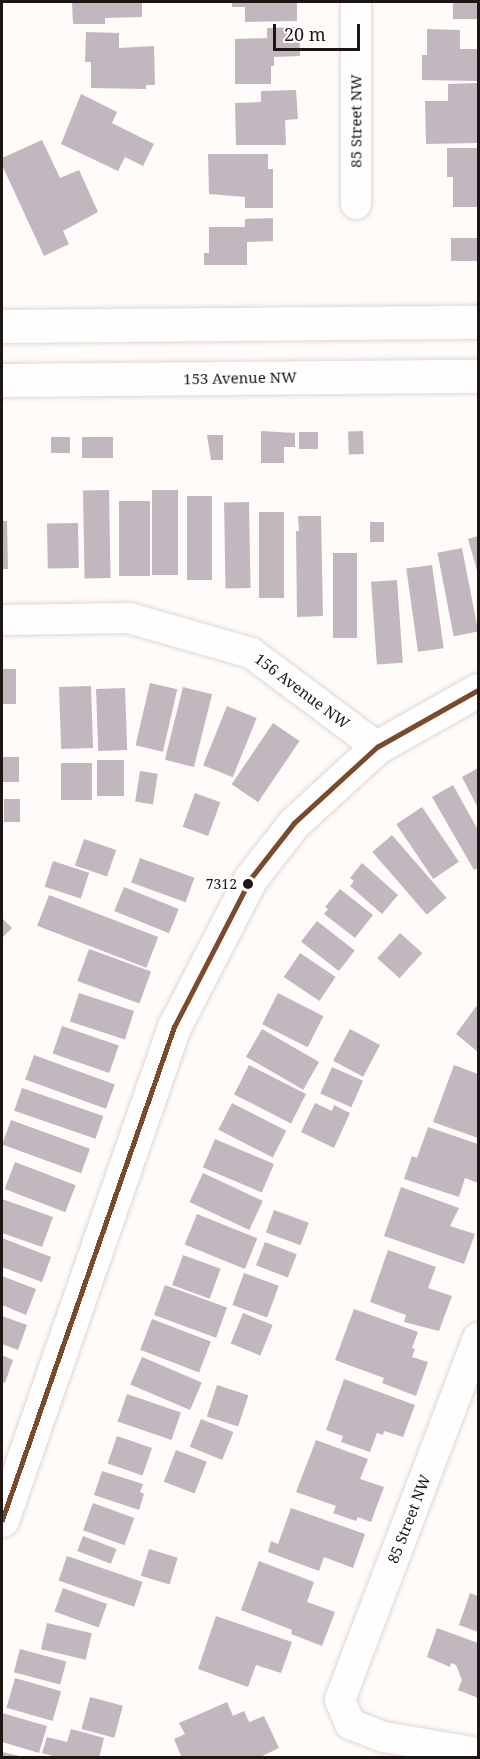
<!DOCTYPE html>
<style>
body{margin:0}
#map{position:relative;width:480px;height:1759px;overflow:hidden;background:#fefbf9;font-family:"Noto Serif",serif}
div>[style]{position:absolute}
.building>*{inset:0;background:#c3b7bf;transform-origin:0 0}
.roads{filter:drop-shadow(0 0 2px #ddd8d5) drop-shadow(0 0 2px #ddd8d5)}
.street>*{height:30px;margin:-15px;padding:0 15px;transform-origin:15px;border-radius:15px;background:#fffefe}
.secondary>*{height:33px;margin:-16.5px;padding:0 16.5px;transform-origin:16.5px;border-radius:16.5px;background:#fffefe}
.bus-1>*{height:4.5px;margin:-2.25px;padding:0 2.25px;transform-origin:2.25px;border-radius:2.25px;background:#7a4b2a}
.dots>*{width:16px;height:16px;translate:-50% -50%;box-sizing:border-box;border:3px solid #fff;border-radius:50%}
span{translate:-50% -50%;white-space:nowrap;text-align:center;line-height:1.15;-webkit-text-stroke:4.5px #fff;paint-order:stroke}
.bus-label{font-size:14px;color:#1e1613}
.right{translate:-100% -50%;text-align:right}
.street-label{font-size:15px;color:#1e1613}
.frame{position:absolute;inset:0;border:3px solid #1e1613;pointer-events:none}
.scale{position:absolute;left:273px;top:24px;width:87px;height:27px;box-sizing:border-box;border:3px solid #1e1613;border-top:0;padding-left:8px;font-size:18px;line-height:21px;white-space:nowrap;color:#1e1613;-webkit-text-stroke:4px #fff;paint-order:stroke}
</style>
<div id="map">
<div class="building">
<i style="clip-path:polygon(72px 2px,142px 2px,142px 17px,105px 18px,105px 24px,73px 24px)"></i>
<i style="clip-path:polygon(232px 2px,297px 2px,297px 21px,245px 22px,245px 7px,232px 7px)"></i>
<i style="left:453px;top:2px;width:25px;height:17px"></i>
<i style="clip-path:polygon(299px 27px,300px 56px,274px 57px,274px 66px,271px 66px,271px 84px,235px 84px,235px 39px,267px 38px,267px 28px)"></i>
<i style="clip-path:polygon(427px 29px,460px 30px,460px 49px,478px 49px,478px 81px,422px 80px,422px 55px,427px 55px)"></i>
<i style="clip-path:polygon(86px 32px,119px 33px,119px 48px,154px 46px,155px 85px,146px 85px,146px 89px,91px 88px,91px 62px,85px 62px)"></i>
<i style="clip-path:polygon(478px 83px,478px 143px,426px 144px,425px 101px,448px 101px,448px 84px)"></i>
<i style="clip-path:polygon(296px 90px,298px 119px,285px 120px,286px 145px,236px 145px,235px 103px,261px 102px,261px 91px)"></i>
<i style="clip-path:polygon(81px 94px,117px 112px,112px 123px,154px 144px,143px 166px,125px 157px,118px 171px,61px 144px)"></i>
<i style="clip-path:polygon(42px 140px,60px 178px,79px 170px,98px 212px,63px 231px,69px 244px,44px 256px,2px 165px,2px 158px)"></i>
<i style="clip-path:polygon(447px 148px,478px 148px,478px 207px,453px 207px,453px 177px,447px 177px)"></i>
<i style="clip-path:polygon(208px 154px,268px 154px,268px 169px,273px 169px,273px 208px,245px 208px,245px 197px,209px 194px)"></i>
<i style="clip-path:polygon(273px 218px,273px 241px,247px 242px,247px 265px,204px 265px,204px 253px,209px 253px,209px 227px,245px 227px,245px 219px)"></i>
<i style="left:451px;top:238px;width:27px;height:23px"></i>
<i style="clip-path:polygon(261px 431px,295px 433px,295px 447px,284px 447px,284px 463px,261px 463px)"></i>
<i style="left:363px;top:431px;width:23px;height:15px;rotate:88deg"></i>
<i style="left:299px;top:432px;width:19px;height:17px"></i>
<i style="clip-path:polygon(207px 435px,223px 435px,223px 460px,211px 460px)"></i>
<i style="left:51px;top:437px;width:19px;height:16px"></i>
<i style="left:82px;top:437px;width:31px;height:21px"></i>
<i style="left:109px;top:490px;width:88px;height:26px;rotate:89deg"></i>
<i style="left:152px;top:490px;width:26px;height:85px"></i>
<i style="left:187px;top:496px;width:25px;height:84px"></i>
<i style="left:119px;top:501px;width:31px;height:75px"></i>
<i style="left:249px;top:502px;width:86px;height:25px;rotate:89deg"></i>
<i style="left:259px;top:512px;width:25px;height:86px"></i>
<i style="clip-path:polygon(298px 516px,321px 516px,323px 616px,297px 617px,296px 531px,299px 531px)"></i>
<i style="clip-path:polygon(2px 521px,7px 521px,8px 569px,2px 569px)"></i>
<i style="left:370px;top:522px;width:14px;height:20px"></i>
<i style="left:78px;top:523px;width:45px;height:31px;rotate:89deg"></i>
<i style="clip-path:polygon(478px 536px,478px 574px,468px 539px)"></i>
<i style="left:462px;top:548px;width:85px;height:25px;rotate:79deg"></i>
<i style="left:333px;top:553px;width:24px;height:85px"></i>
<i style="left:432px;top:565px;width:84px;height:26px;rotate:82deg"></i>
<i style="left:397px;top:580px;width:83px;height:26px;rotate:86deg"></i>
<i style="left:2px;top:669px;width:14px;height:35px"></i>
<i style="left:150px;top:683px;width:28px;height:64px;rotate:13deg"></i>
<i style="left:91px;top:686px;width:62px;height:32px;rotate:88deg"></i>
<i style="left:183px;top:687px;width:30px;height:75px;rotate:14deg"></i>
<i style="left:125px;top:688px;width:62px;height:29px;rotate:88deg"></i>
<i style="left:227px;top:706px;width:32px;height:64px;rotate:22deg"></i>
<i style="left:273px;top:723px;width:32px;height:74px;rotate:34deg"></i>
<i style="left:2px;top:757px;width:17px;height:25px"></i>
<i style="left:97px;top:760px;width:27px;height:36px"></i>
<i style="left:61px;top:763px;width:31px;height:37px"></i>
<i style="clip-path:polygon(478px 768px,478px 808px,462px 777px)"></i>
<i style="left:140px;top:771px;width:18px;height:31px;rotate:9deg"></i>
<i style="clip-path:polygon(453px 785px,478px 830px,478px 868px,474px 870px,432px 797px)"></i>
<i style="left:195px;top:793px;width:27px;height:36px;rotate:20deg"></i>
<i style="left:4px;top:799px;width:16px;height:23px"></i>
<i style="left:422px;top:807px;width:66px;height:31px;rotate:56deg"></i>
<i style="left:392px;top:835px;width:83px;height:26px;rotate:49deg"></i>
<i style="left:84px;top:839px;width:34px;height:28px;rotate:19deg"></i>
<i style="left:140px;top:858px;width:58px;height:26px;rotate:20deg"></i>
<i style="left:53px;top:861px;width:38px;height:27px;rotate:18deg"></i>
<i style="clip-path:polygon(362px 863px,398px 895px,382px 914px,350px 886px,354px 881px,350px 878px)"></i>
<i style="left:124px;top:887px;width:59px;height:26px;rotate:22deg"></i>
<i style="clip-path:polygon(340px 889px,373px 915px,355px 938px,324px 914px,328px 909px,325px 907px)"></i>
<i style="left:49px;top:895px;width:117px;height:33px;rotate:21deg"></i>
<i style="clip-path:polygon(2px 918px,12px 928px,2px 938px)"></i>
<i style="left:317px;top:921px;width:48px;height:26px;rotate:38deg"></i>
<i style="left:400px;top:933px;width:30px;height:34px;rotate:42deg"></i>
<i style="left:89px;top:949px;width:66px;height:34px;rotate:20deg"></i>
<i style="left:300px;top:953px;width:43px;height:29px;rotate:34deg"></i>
<i style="left:79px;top:993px;width:58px;height:30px;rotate:18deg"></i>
<i style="left:278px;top:993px;width:51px;height:35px;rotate:27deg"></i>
<i style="clip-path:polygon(478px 1004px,478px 1052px,456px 1034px)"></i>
<i style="left:62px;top:1026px;width:60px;height:29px;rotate:19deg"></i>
<i style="left:262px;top:1029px;width:66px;height:32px;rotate:30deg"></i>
<i style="left:350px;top:1029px;width:34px;height:36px;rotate:28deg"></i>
<i style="left:34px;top:1055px;width:86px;height:26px;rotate:20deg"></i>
<i style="left:249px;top:1065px;width:64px;height:33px;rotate:27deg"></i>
<i style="clip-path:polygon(454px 1065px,478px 1074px,478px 1138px,433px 1122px)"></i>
<i style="left:332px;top:1067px;width:34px;height:29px;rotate:24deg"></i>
<i style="left:22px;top:1088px;width:86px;height:24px;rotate:19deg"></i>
<i style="left:232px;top:1103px;width:61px;height:30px;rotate:27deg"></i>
<i style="clip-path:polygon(315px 1103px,332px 1111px,334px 1105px,350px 1113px,334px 1148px,301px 1132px)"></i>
<i style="left:11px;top:1120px;width:84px;height:26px;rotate:20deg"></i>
<i style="clip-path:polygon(428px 1127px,478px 1144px,478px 1183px,465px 1178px,459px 1197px,404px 1179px,412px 1156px,417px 1158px)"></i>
<i style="left:215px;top:1139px;width:64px;height:31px;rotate:23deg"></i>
<i style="left:15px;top:1162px;width:65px;height:29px;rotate:21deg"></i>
<i style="left:203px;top:1173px;width:66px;height:32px;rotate:25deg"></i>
<i style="clip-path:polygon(401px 1187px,459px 1208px,450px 1226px,475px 1234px,464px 1264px,384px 1236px)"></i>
<i style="clip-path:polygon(2px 1199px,53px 1217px,42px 1247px,2px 1233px)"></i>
<i style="left:274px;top:1210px;width:37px;height:24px;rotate:20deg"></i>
<i style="left:197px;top:1214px;width:65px;height:33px;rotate:22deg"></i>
<i style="clip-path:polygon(2px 1238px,51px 1257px,42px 1282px,2px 1267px)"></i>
<i style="left:265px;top:1242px;width:34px;height:25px;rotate:21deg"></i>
<i style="clip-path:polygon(388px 1250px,436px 1267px,428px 1288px,452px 1296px,439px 1331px,404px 1322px,406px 1315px,370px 1302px)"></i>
<i style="left:183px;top:1255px;width:40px;height:32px;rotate:20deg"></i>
<i style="left:244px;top:1273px;width:37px;height:34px;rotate:20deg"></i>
<i style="clip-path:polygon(2px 1276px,36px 1289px,26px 1315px,2px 1305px)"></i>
<i style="left:165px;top:1285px;width:66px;height:32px;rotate:20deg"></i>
<i style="clip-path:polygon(354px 1309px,418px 1332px,412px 1348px,415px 1349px,412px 1357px,428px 1362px,416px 1396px,382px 1383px,384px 1378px,335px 1360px)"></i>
<i style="left:243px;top:1313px;width:32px;height:33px;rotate:22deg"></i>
<i style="clip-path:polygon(2px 1316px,27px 1325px,18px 1350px,2px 1344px)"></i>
<i style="left:152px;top:1319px;width:63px;height:33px;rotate:21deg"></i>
<i style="clip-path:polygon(2px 1355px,13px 1360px,5px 1383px,2px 1382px)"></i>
<i style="left:142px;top:1357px;width:65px;height:30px;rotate:23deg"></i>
<i style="clip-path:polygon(344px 1379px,415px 1405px,403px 1437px,384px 1431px,383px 1435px,377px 1433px,370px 1452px,341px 1442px,343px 1436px,326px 1430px)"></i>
<i style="left:217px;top:1385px;width:33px;height:33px;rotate:18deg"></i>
<i style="left:127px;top:1394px;width:57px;height:29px;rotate:19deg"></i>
<i style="left:201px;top:1419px;width:35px;height:30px;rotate:22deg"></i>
<i style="left:117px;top:1436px;width:37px;height:29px;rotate:19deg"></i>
<i style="clip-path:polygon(316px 1440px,368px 1459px,360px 1479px,384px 1487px,371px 1522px,358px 1517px,356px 1521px,333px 1513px,336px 1506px,296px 1492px)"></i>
<i style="left:176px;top:1450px;width:33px;height:34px;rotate:21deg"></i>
<i style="clip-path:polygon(102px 1471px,143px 1484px,140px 1492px,144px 1494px,139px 1510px,94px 1495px)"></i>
<i style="left:93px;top:1503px;width:44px;height:29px;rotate:20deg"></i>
<i style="clip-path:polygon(291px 1508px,365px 1534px,353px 1568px,324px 1557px,319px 1571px,268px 1552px,271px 1541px,278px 1544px)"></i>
<i style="left:83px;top:1536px;width:36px;height:16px;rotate:21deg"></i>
<i style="left:149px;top:1549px;width:30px;height:28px;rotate:17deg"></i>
<i style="left:67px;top:1556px;width:80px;height:26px;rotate:19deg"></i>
<i style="clip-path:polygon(259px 1561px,314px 1582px,307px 1602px,335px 1612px,322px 1646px,291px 1634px,292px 1630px,241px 1610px)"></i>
<i style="left:63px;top:1588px;width:47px;height:25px;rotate:20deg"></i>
<i style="clip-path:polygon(470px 1593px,478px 1596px,478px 1632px,459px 1625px)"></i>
<i style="clip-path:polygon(216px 1616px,292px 1642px,281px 1673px,256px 1665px,248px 1687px,198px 1669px)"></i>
<i style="left:47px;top:1623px;width:46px;height:27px;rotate:13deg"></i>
<i style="clip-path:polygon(437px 1628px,478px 1643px,478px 1698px,458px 1690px,462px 1680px,456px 1665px,451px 1663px,450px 1667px,427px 1657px)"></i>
<i style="left:20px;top:1649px;width:48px;height:24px;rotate:15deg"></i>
<i style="left:15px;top:1678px;width:48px;height:31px;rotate:16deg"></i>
<i style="left:90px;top:1697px;width:34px;height:33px;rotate:15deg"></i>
<i style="clip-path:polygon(227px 1702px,233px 1716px,244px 1711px,249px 1722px,264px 1716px,279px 1748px,258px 1758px,182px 1758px,174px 1739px,185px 1734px,179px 1723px)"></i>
<i style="clip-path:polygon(2px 1713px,47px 1726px,39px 1753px,2px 1742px)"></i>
<i style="clip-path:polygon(71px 1729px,104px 1738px,99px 1758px,60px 1758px,42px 1753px,47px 1737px,67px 1742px)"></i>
<i style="clip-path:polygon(2px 1752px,24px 1757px,24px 1758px,2px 1758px)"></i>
</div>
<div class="roads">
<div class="street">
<i style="left:356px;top:204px;width:202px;rotate:-90deg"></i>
<i style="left:2px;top:620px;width:127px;rotate:-0.9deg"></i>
<i style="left:129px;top:618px;width:127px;rotate:16deg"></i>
<i style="left:251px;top:653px;width:157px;rotate:36.7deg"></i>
<i style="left:478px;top:1338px;width:387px;rotate:110.9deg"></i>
<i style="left:340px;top:1700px;width:26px;rotate:67deg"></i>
<i style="left:350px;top:1724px;width:36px;rotate:21deg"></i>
<i style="left:384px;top:1737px;width:95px;rotate:9.7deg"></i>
</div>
<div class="secondary">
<i style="left:2px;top:326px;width:476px;rotate:-0.5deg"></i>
<i style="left:2px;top:380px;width:476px;rotate:-0.5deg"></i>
<i style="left:2px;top:1520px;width:522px;rotate:-70.77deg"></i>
<i style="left:174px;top:1027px;width:168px;rotate:-62.7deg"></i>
<i style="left:251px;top:878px;width:70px;rotate:-52deg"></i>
<i style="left:294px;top:823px;width:113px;rotate:-42.5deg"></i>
<i style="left:377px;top:747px;width:116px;rotate:-29.4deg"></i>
</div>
</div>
<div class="bus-1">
<i style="left:2px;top:1520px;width:522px;rotate:-70.77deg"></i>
<i style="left:174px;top:1027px;width:168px;rotate:-62.7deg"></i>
<i style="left:251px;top:878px;width:70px;rotate:-52deg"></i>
<i style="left:294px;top:823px;width:113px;rotate:-42.5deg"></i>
<i style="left:377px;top:747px;width:116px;rotate:-29.4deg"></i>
</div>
<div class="dots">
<i style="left:248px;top:884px;background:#1e1613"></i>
</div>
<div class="bus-label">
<span class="right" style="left:237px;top:884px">7312</span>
</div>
<div class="street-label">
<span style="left:356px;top:121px;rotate:-90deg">85 Street NW</span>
<span style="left:240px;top:378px;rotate:-1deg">153 Avenue NW</span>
<span style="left:302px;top:691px;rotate:37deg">156 Avenue NW</span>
<span style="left:409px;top:1519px;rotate:-69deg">85 Street NW</span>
</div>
<div class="frame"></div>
<div class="scale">20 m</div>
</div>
